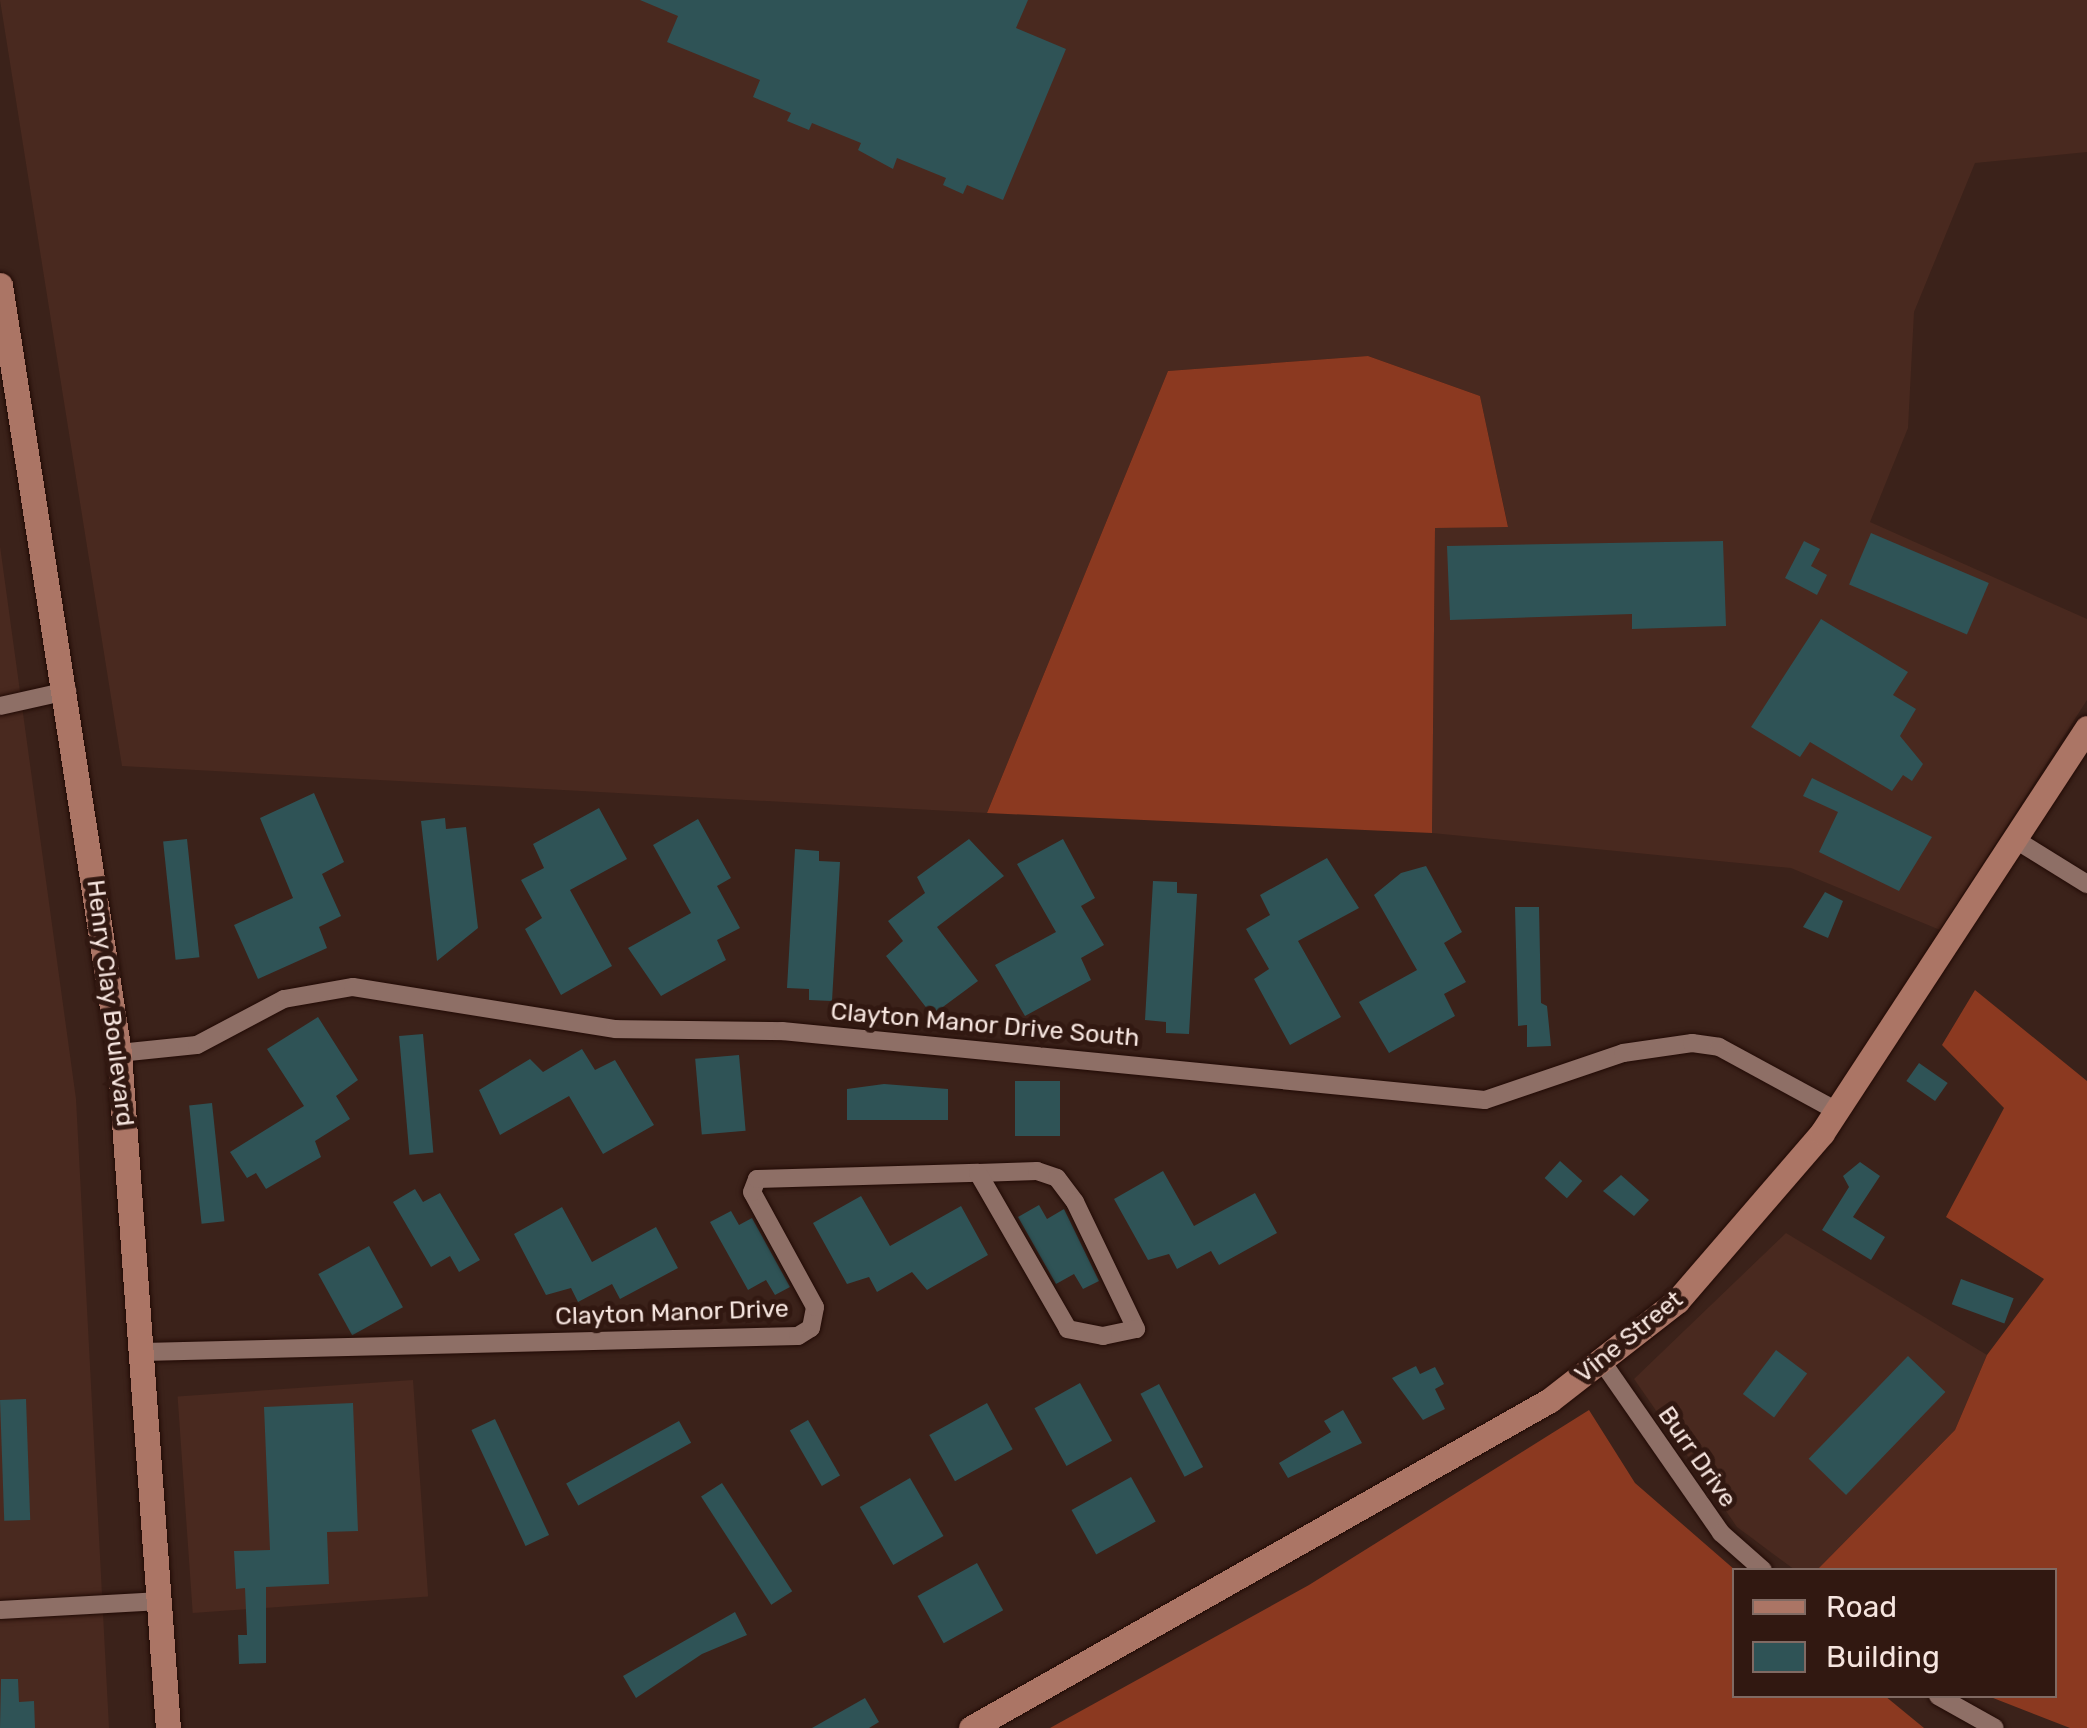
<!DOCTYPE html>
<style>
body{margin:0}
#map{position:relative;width:2087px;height:1728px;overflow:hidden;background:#3b221a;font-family:Rubik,sans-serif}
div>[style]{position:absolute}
.built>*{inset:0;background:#49291f;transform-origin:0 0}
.forest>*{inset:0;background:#8b3920}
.building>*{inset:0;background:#2f5356;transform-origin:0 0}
.roads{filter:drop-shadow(0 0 2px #210a05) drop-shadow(0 0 2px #210a05)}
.street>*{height:18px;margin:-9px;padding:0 9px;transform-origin:9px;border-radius:9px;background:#8e6f66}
.secondary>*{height:25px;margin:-12.5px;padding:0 12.5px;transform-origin:12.5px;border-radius:12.5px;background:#ab7565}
span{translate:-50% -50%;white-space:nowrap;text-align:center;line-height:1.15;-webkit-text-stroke:10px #311811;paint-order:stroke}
.street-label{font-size:25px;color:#f6e5df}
.legend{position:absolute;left:1732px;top:1568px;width:325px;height:130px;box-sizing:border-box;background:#311811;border:2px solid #806a63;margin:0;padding:12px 18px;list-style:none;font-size:30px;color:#f6e5df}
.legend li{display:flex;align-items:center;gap:20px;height:50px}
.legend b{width:50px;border:2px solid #806a63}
</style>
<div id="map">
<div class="built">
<i style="clip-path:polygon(0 0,2087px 0,2087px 152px,1975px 163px,1914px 312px,1908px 428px,1870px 522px,2087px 619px,2087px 700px,1940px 930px,1791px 868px,1432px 833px,1435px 528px,1508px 526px,1480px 396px,1368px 356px,1168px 371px,987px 813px,122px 766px)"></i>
<i style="clip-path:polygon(0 546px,76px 1099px,109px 1728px,0 1728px)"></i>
<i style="clip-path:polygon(1786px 1233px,1987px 1355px,1955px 1430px,1817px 1570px,1795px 1570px,1737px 1527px,1634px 1379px)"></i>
<i style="left:413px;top:1380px;width:217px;height:236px;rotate:86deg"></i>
</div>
<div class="forest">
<i style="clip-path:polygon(1368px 356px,1480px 396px,1508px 527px,1435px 528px,1432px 833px,987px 813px,1168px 371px)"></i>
<i style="clip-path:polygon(1975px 990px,2087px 1081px,2087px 1728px,2070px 1728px,1988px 1696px,2054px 1696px,2054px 1570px,1817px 1570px,1955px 1430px,1987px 1355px,2044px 1279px,1946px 1217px,2004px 1108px,1942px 1045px)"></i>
<i style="clip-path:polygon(1589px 1410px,1635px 1483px,1735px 1570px,1734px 1696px,1885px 1696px,1924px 1728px,1050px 1728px,1309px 1585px)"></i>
</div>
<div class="building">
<i style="clip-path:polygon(640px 0,1028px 0,1016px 28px,1066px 49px,1003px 200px,967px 185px,963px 194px,943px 185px,946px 178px,897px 158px,893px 169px,858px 150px,861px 143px,812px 123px,809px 130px,787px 121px,791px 113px,753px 97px,760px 80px,667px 42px,678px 16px)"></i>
<i style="left:1871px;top:533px;width:128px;height:56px;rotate:23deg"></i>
<i style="clip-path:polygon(1723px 541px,1726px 626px,1632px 629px,1632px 614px,1450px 620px,1447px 546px)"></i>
<i style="clip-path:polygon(1804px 541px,1820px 549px,1811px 566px,1827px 575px,1817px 595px,1785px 578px)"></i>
<i style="clip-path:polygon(1821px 619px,1908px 672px,1893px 695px,1916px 709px,1900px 736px,1923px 764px,1912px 781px,1903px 775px,1892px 791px,1810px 742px,1800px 757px,1751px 727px)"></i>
<i style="clip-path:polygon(1812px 778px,1932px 837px,1899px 891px,1819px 852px,1838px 812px,1803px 796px)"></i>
<i style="clip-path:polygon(314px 793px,344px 862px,322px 874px,341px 916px,319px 927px,327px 948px,258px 979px,234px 925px,293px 898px,260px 818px)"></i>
<i style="clip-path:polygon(599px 808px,627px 859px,570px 890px,612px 966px,561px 995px,525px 929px,542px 918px,521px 880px,544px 868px,533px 844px)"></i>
<i style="clip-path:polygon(445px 818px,446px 829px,466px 827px,478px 928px,437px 961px,421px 821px)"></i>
<i style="clip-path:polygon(698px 819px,731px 878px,717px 886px,740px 928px,717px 940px,726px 960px,661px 996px,628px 948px,691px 913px,653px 845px)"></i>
<i style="left:187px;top:839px;width:119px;height:24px;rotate:84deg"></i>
<i style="clip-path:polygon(969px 839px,1004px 876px,937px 927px,978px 981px,932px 1015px,886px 956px,903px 941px,888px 921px,925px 893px,917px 877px)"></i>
<i style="clip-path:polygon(1063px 839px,1095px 898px,1081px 906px,1104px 945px,1081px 958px,1091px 980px,1025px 1016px,995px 965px,1056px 932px,1017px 864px)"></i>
<i style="clip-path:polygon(795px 849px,819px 851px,819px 861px,840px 862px,832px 1001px,809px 1000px,809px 989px,787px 988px)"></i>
<i style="clip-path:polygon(1327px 858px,1359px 908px,1298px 941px,1341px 1017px,1290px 1045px,1254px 979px,1269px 969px,1246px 929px,1270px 915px,1260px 895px)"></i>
<i style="clip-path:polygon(1426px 866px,1462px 932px,1444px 943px,1466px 982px,1444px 994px,1455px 1016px,1389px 1053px,1359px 1002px,1417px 970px,1374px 895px,1401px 873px)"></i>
<i style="clip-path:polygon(1153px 881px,1177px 882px,1177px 893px,1197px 894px,1189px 1034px,1166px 1033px,1166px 1022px,1145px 1020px)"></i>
<i style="clip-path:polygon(1825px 892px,1843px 901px,1828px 938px,1803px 927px)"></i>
<i style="clip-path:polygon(1515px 907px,1539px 907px,1541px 1003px,1547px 1006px,1551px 1046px,1527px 1047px,1527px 1025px,1518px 1026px)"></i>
<i style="clip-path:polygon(318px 1017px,358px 1080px,336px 1096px,350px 1119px,315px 1141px,321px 1157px,266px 1189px,256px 1173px,247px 1178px,230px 1152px,304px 1106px,267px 1049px)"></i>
<i style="left:423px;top:1034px;width:119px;height:24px;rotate:85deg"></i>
<i style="clip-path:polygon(582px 1049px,595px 1070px,615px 1060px,654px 1125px,603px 1154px,569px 1096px,500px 1135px,479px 1090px,530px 1059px,543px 1072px)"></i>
<i style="left:739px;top:1055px;width:76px;height:44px;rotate:85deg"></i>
<i style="left:1919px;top:1063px;width:35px;height:22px;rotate:35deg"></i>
<i style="left:1015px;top:1081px;width:45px;height:55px"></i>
<i style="clip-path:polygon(884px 1084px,948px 1089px,948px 1120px,847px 1120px,847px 1089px)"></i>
<i style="left:212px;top:1103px;width:119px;height:23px;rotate:84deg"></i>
<i style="left:1560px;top:1161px;width:30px;height:23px;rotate:42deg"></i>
<i style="clip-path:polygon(1860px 1162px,1880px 1176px,1853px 1217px,1885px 1237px,1871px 1260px,1822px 1230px,1849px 1187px,1843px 1176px)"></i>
<i style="clip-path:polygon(1163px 1171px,1194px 1226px,1255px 1193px,1277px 1233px,1219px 1265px,1211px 1251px,1177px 1269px,1169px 1254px,1148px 1260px,1114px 1199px)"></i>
<i style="clip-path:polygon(1621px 1175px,1649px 1200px,1634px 1216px,1603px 1191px)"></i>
<i style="clip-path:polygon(415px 1189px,423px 1202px,440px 1193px,480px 1260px,459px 1272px,450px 1256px,431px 1267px,393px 1202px)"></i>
<i style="clip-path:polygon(861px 1196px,890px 1246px,961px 1206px,988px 1255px,927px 1290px,912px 1272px,877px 1292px,869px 1277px,847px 1284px,813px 1223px)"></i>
<i style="clip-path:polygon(1039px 1205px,1047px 1219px,1064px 1209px,1099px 1281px,1083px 1289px,1074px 1274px,1056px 1284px,1018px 1217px)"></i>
<i style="clip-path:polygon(562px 1207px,592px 1262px,656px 1227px,678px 1268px,620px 1299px,612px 1284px,578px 1302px,571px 1288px,546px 1295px,514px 1234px)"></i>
<i style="clip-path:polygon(731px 1211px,739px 1225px,752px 1218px,790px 1287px,775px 1295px,766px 1280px,748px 1290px,710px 1222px)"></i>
<i style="left:369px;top:1246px;width:70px;height:58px;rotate:61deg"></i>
<i style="left:1961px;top:1279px;width:56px;height:27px;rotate:20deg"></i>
<i style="left:1776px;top:1350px;width:39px;height:55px;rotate:37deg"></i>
<i style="left:1908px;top:1356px;width:52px;height:143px;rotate:44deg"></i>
<i style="clip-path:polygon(1416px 1366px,1420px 1374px,1435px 1367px,1444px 1384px,1435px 1389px,1445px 1409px,1423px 1420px,1392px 1378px)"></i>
<i style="left:1080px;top:1383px;width:66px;height:52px;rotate:61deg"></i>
<i style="left:1159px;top:1384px;width:94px;height:21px;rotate:62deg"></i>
<i style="left:26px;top:1399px;width:121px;height:26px;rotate:88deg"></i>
<i style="clip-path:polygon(353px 1403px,358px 1531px,327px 1532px,329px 1584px,266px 1587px,266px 1663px,239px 1664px,238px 1635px,247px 1635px,245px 1588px,236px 1589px,234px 1551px,270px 1550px,264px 1407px)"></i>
<i style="left:987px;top:1403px;width:53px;height:66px;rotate:61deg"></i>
<i style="clip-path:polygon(1343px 1410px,1362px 1443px,1288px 1478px,1279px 1463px,1331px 1432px,1324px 1421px)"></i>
<i style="left:495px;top:1419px;width:128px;height:26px;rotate:65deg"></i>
<i style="left:808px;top:1420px;width:64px;height:21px;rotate:60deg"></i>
<i style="left:679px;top:1421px;width:25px;height:129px;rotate:61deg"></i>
<i style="left:1131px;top:1477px;width:51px;height:68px;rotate:61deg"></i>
<i style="left:910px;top:1478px;width:67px;height:58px;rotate:60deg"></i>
<i style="left:722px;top:1483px;width:129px;height:25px;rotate:57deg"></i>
<i style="left:977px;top:1563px;width:54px;height:68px;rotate:61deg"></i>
<i style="clip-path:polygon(735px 1612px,747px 1635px,702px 1654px,636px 1698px,623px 1676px)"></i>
<i style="clip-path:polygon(1px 1679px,18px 1679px,19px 1702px,34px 1701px,35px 1728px,0 1728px)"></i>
<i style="clip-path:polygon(865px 1698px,879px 1722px,869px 1728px,812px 1728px)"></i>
</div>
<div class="roads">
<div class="street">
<i style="left:0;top:706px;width:69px;rotate:-12.6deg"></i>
<i style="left:2016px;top:840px;width:84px;rotate:31.8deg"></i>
<i style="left:119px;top:1053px;width:78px;rotate:-5.9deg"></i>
<i style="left:197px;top:1045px;width:98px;rotate:-27.9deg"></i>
<i style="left:284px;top:999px;width:70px;rotate:-9.9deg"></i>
<i style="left:353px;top:987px;width:266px;rotate:9.1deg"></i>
<i style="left:616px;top:1029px;width:166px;rotate:0.7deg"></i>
<i style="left:782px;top:1031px;width:706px;rotate:5.61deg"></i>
<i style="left:1485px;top:1100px;width:146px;rotate:-18.8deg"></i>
<i style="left:1623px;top:1053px;width:70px;rotate:-8.2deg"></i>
<i style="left:1692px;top:1043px;width:27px;rotate:8deg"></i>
<i style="left:1719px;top:1047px;width:134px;rotate:28.5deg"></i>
<i style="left:143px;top:1352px;width:655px;rotate:-1.4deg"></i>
<i style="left:798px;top:1336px;width:15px;rotate:-32deg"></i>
<i style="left:811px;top:1328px;width:21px;rotate:-79deg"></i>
<i style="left:815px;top:1307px;width:131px;rotate:-118.7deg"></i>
<i style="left:752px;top:1192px;width:14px;rotate:-69deg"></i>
<i style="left:757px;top:1179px;width:221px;rotate:-1.6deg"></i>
<i style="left:978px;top:1173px;width:59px;rotate:-1.9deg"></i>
<i style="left:1037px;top:1171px;width:21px;rotate:19deg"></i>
<i style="left:1057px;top:1178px;width:30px;rotate:53deg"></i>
<i style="left:1075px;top:1202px;width:141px;rotate:64.3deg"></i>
<i style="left:1136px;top:1329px;width:34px;rotate:168deg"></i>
<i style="left:1103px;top:1336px;width:36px;rotate:-169deg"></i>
<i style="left:1068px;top:1329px;width:180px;rotate:-120deg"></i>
<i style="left:1603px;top:1363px;width:207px;rotate:55.2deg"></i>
<i style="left:1721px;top:1533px;width:56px;rotate:41.4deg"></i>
<i style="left:0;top:1610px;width:161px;rotate:-3.2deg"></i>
<i style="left:1938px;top:1696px;width:65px;rotate:29.3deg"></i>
</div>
<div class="secondary">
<i style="left:0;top:285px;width:777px;rotate:81.19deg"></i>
<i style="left:119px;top:1053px;width:677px;rotate:85.85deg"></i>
<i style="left:971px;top:1728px;width:665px;rotate:-29.53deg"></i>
<i style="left:1550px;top:1400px;width:161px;rotate:-37.9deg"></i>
<i style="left:1677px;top:1301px;width:222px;rotate:-49.2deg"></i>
<i style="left:1822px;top:1133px;width:484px;rotate:-56.8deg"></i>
</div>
</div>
<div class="street-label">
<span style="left:110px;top:1003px;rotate:83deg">Henry Clay Boulevard</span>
<span style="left:985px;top:1025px;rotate:5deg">Clayton Manor Drive South</span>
<span style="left:672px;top:1313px;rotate:-2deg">Clayton Manor Drive</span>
<span style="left:1629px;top:1337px;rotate:-39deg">Vine Street</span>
<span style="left:1697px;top:1457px;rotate:55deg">Burr Drive</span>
</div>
<ul class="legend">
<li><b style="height:12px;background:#ab7565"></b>Road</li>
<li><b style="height:28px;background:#2f5356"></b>Building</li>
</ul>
</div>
